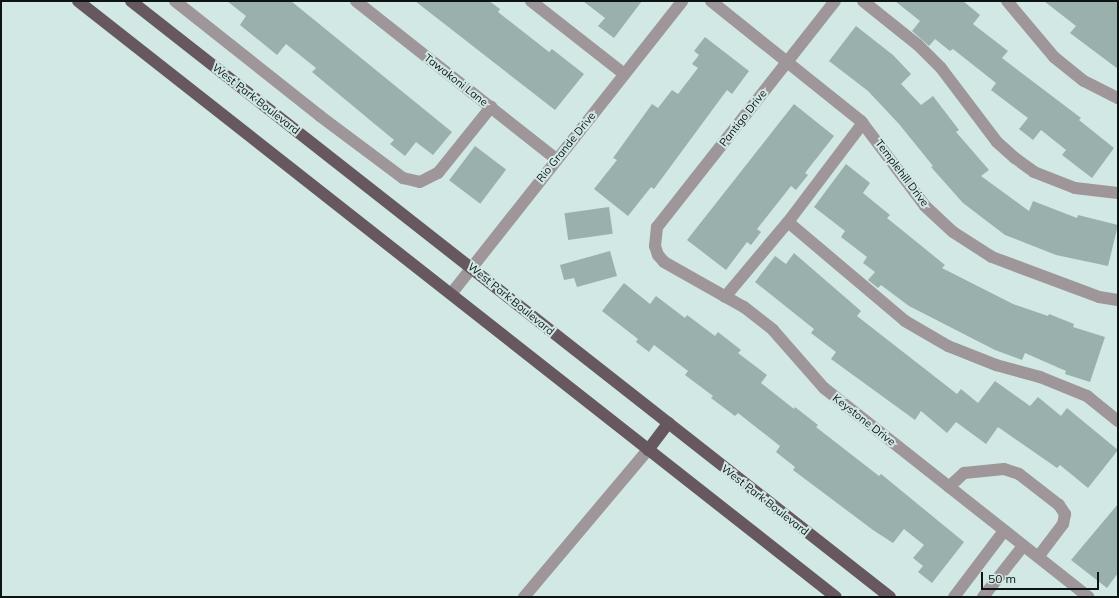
<!DOCTYPE html>
<style>
body{margin:0}
#map{position:relative;width:1119px;height:598px;overflow:hidden;background:#d1e8e5;font-family:Mulish,sans-serif}
div>[style]{position:absolute}
.building>*{inset:0;background:#9ab0ad;transform-origin:0 0}
.minor>*{height:12px;margin:-6px;padding:0 6px;transform-origin:6px;border-radius:6px;background:#9f969a}
.major>*{height:12px;margin:-6px;padding:0 6px;transform-origin:6px;border-radius:6px;background:#66585e}
span{translate:-50% -50%;white-space:nowrap;text-align:center;line-height:1.15;-webkit-text-stroke:4px #d1e8e5;paint-order:stroke}
.street-label{font-size:11px;color:#0c1414}
.frame{position:absolute;inset:0;border:2px solid #0c1414;pointer-events:none}
.scale{position:absolute;left:981px;top:572px;width:118px;height:18px;box-sizing:border-box;border:2px solid #0c1414;border-top:0;padding-left:5px;font-size:12px;line-height:14px;white-space:nowrap;color:#0c1414;-webkit-text-stroke:3px #d1e8e5;paint-order:stroke}
</style>
<div id="map">
<div class="building">
<i style="clip-path:polygon(227px 1px,291px 1px,452px 132px,433px 155px,416px 142px,405px 156px,390px 144px,394px 140px,312px 72px,316px 68px,286px 44px,277px 55px,240px 25px,246px 16px)"></i>
<i style="clip-path:polygon(415px 1px,489px 1px,500px 9px,498px 12px,549px 52px,552px 49px,584px 74px,555px 110px)"></i>
<i style="clip-path:polygon(583px 1px,642px 1px,614px 38px,598px 26px,605px 18px)"></i>
<i style="clip-path:polygon(895px 1px,963px 1px,980px 15px,973px 24px,1008px 51px,1002px 58px,1081px 118px,1079px 120px,1114px 148px,1092px 178px,1062px 155px,1066px 150px,1041px 130px,1033px 140px,1019px 129px,1028px 118px,991px 90px,996px 83px,953px 49px,950px 51px,935px 39px,929px 46px,912px 31px,920px 21px)"></i>
<i style="clip-path:polygon(1044px 1px,1118px 1px,1118px 69px,1070px 33px,1076px 26px)"></i>
<i style="clip-path:polygon(856px 26px,893px 55px,911px 74px,901px 84px,921px 105px,933px 96px,959px 130px,956px 132px,989px 170px,981px 176px,1029px 211px,1033px 201px,1077px 218px,1078px 215px,1118px 225px,1108px 266px,1056px 255px,1005px 235px,963px 203px,931px 167px,933px 166px,899px 124px,868px 91px,829px 61px)"></i>
<i style="clip-path:polygon(705px 37px,749px 71px,732px 94px,727px 90px,654px 189px,651px 187px,628px 216px,594px 189px,617px 160px,613px 158px,652px 104px,658px 108px,672px 90px,678px 94px,698px 68px,692px 64px,699px 55px,694px 51px)"></i>
<i style="clip-path:polygon(794px 104px,834px 136px,805px 173px,808px 175px,796px 190px,791px 186px,757px 229px,761px 232px,751px 245px,747px 242px,726px 270px,687px 240px)"></i>
<i style="left:475px;top:146px;width:39px;height:43px;rotate:37deg"></i>
<i style="clip-path:polygon(846px 164px,870px 183px,863px 193px,890px 215px,887px 218px,945px 265px,942px 268px,1013px 304px,1048px 316px,1049px 314px,1074px 324px,1073px 327px,1105px 337px,1090px 382px,1065px 374px,1066px 371px,1025px 353px,1022px 360px,995px 350px,909px 306px,881px 285px,878px 288px,868px 280px,875px 272px,863px 263px,867px 257px,841px 237px,845px 231px,814px 207px)"></i>
<i style="left:609px;top:207px;width:27px;height:45px;rotate:82deg"></i>
<i style="clip-path:polygon(610px 251px,617px 276px,577px 287px,574px 278px,564px 280px,560px 265px)"></i>
<i style="clip-path:polygon(794px 253px,861px 311px,857px 316px,957px 394px,961px 389px,978px 403px,995px 381px,1030px 406px,1038px 397px,1061px 416px,1067px 408px,1118px 450px,1088px 488px,1060px 465px,1057px 468px,998px 427px,986px 444px,956px 422px,947px 433px,921px 411px,915px 420px,831px 359px,836px 352px,811px 333px,814px 329px,755px 282px,775px 256px,786px 264px)"></i>
<i style="clip-path:polygon(624px 283px,650px 304px,656px 296px,685px 318px,687px 315px,715px 336px,718px 332px,741px 350px,738px 353px,767px 375px,761px 383px,794px 409px,795px 407px,818px 425px,816px 427px,879px 476px,881px 474px,964px 542px,932px 583px,918px 572px,923px 566px,913px 558px,924px 545px,904px 529px,893px 543px,873px 530px,793px 470px,795px 467px,776px 452px,780px 446px,738px 413px,735px 416px,711px 398px,713px 396px,685px 375px,688px 371px,654px 345px,649px 352px,636px 342px,638px 339px,602px 311px)"></i>
<i style="clip-path:polygon(1118px 504px,1118px 573px,1107px 588px,1071px 560px)"></i>
</div>
<div class="minor">
<i style="left:175px;top:1px;width:185px;rotate:38.4deg"></i>
<i style="left:320px;top:116px;width:104px;rotate:36.8deg"></i>
<i style="left:403px;top:178px;width:17px;rotate:13deg"></i>
<i style="left:420px;top:182px;width:20px;rotate:-27deg"></i>
<i style="left:438px;top:173px;width:85px;rotate:-51.2deg"></i>
<i style="left:356px;top:1px;width:255px;rotate:38.3deg"></i>
<i style="left:531px;top:1px;width:118px;rotate:38.1deg"></i>
<i style="left:711px;top:1px;width:192px;rotate:38.7deg"></i>
<i style="left:861px;top:121px;width:106px;rotate:53deg"></i>
<i style="left:925px;top:206px;width:38px;rotate:43deg"></i>
<i style="left:953px;top:232px;width:46px;rotate:32.7deg"></i>
<i style="left:992px;top:257px;width:114px;rotate:20.5deg"></i>
<i style="left:1099px;top:297px;width:19px;rotate:9deg"></i>
<i style="left:835px;top:1px;width:288px;rotate:128.2deg"></i>
<i style="left:657px;top:227px;width:19px;rotate:96deg"></i>
<i style="left:655px;top:246px;width:9px;rotate:72deg"></i>
<i style="left:658px;top:255px;width:9px;rotate:49deg"></i>
<i style="left:664px;top:262px;width:92px;rotate:29.4deg"></i>
<i style="left:744px;top:307px;width:37px;rotate:38deg"></i>
<i style="left:773px;top:330px;width:77px;rotate:48.7deg"></i>
<i style="left:824px;top:388px;width:337px;rotate:38.3deg"></i>
<i style="left:863px;top:1px;width:70px;rotate:38.7deg"></i>
<i style="left:918px;top:45px;width:33px;rotate:45deg"></i>
<i style="left:941px;top:68px;width:93px;rotate:52.9deg"></i>
<i style="left:997px;top:142px;width:24px;rotate:42deg"></i>
<i style="left:1015px;top:158px;width:24px;rotate:36deg"></i>
<i style="left:1034px;top:172px;width:44px;rotate:21.3deg"></i>
<i style="left:1075px;top:188px;width:43px;rotate:6.6deg"></i>
<i style="left:1007px;top:1px;width:73px;rotate:50deg"></i>
<i style="left:1054px;top:57px;width:38px;rotate:39deg"></i>
<i style="left:1084px;top:81px;width:38px;rotate:27deg"></i>
<i style="left:788px;top:222px;width:124px;rotate:-52.9deg"></i>
<i style="left:451px;top:294px;width:373px;rotate:-51.7deg"></i>
<i style="left:725px;top:297px;width:98px;rotate:-50deg"></i>
<i style="left:788px;top:222px;width:153px;rotate:40.2deg"></i>
<i style="left:905px;top:321px;width:50px;rotate:30.2deg"></i>
<i style="left:948px;top:346px;width:52px;rotate:21.6deg"></i>
<i style="left:996px;top:365px;width:46px;rotate:15.3deg"></i>
<i style="left:1040px;top:377px;width:51px;rotate:22deg"></i>
<i style="left:1087px;top:396px;width:40px;rotate:39deg"></i>
<i style="left:949px;top:487px;width:21px;rotate:-43deg"></i>
<i style="left:964px;top:473px;width:40px;rotate:-5.7deg"></i>
<i style="left:1004px;top:469px;width:16px;rotate:18deg"></i>
<i style="left:1019px;top:474px;width:51px;rotate:37.8deg"></i>
<i style="left:1059px;top:505px;width:11px;rotate:56deg"></i>
<i style="left:1065px;top:514px;width:10px;rotate:101deg"></i>
<i style="left:1063px;top:524px;width:41px;rotate:127.1deg"></i>
<i style="left:524px;top:597px;width:192px;rotate:-49.9deg"></i>
<i style="left:954px;top:597px;width:83px;rotate:-52.9deg"></i>
<i style="left:983px;top:597px;width:65px;rotate:-51.9deg"></i>
</div>
<div class="major">
<i style="left:78px;top:1px;width:964px;rotate:38.18deg"></i>
<i style="left:131px;top:1px;width:965px;rotate:38.14deg"></i>
<i style="left:648px;top:450px;width:34px;rotate:-53deg"></i>
</div>
<div class="street-label">
<span style="left:456px;top:80px;rotate:38deg">Tawakoni Lane</span>
<span style="left:256px;top:99px;rotate:38deg">West Park Boulevard</span>
<span style="left:743px;top:118px;rotate:-52deg">Pantigo Drive</span>
<span style="left:566px;top:147px;rotate:-51deg">Rio Grande Drive</span>
<span style="left:902px;top:173px;rotate:53deg">Templehill Drive</span>
<span style="left:511px;top:299px;rotate:39deg">West Park Boulevard</span>
<span style="left:864px;top:420px;rotate:38deg">Keystone Drive</span>
<span style="left:765px;top:500px;rotate:38deg">West Park Boulevard</span>
</div>
<div class="frame"></div>
<div class="scale">50 m</div>
</div>
